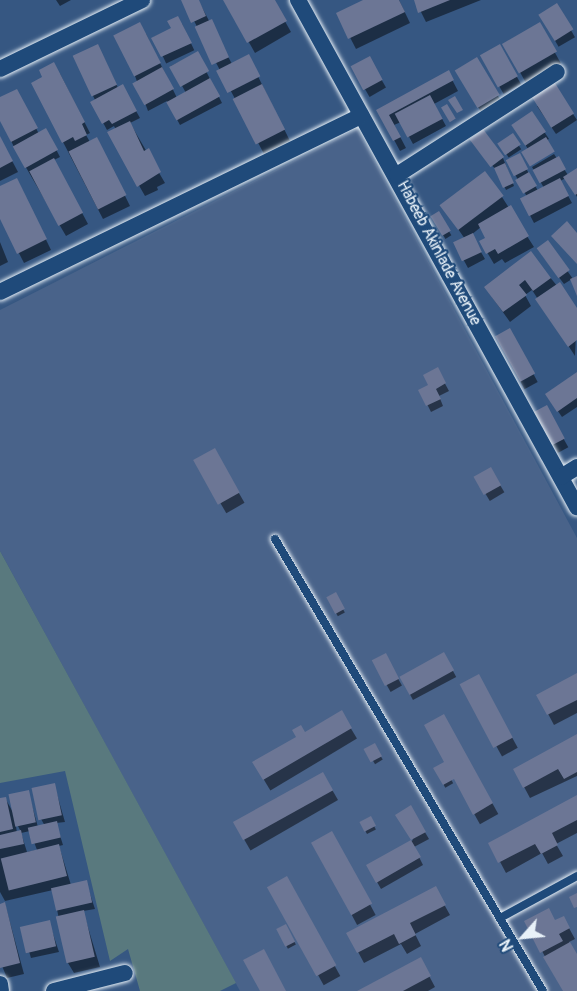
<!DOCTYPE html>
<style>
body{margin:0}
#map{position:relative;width:577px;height:991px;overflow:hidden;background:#365782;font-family:Pangolin,sans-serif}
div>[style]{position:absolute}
.built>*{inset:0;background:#49638a}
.green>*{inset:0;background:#59797e}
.shadow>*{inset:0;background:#0007;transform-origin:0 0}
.building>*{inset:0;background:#6c7695;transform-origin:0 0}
.roads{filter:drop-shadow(0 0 2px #e8f1f8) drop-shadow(0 0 2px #e8f1f8)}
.lane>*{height:8px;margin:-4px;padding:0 4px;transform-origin:4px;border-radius:4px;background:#1f4a7a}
.street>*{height:16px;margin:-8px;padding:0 8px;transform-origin:8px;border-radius:8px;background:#1f4a7a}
span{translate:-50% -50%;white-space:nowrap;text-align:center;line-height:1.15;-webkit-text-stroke:4.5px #1f4a7a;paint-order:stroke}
.street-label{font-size:16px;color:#e8f1f8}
.north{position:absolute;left:493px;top:907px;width:60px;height:60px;-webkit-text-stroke:4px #1f4a7a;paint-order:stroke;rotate:243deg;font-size:16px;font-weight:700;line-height:24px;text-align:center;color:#e8f1f8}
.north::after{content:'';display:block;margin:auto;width:21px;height:27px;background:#e8f1f8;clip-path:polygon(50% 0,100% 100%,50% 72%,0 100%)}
</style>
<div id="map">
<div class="built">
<i style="clip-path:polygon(357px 129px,577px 538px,577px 991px,240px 991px,0 551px,0 310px)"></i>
</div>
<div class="green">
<i style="clip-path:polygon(0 551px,110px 752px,236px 983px,220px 991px,140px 991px,128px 949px,110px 961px,65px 771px,0 783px)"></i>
</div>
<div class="shadow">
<i style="clip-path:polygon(56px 0,71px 0,60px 6px)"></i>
<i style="clip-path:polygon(183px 0,198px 0,232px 64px,248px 56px,290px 141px,264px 154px)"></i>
<i style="clip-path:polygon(225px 0,273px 0,291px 32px,255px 53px)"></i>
<i style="clip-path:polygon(366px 0,399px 0,410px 23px,356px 49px,338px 14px)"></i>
<i style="clip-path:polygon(415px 0,481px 0,426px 22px)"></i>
<i style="left:557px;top:6px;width:36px;height:19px;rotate:60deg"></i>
<i style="left:182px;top:24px;width:29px;height:31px;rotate:65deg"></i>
<i style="left:539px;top:24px;width:45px;height:40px;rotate:61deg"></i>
<i style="clip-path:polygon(146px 34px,177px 98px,186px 93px,171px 66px,197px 53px,222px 103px,180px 125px,167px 101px,148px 111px,135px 76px)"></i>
<i style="left:499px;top:46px;width:44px;height:20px;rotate:60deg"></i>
<i style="clip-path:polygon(74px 56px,103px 56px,118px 88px,122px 86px,140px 118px,130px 123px,165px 183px,157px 187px,158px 190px,145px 196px,109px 133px,116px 130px,114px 126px,107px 130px,92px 102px,95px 100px)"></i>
<i style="left:369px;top:58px;width:34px;height:19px;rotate:60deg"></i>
<i style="left:476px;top:59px;width:55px;height:23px;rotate:59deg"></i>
<i style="clip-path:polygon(448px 72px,458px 91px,434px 104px,446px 126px,413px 144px,401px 122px,394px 125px,406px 148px,400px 151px,378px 110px)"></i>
<i style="clip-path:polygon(60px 74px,90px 133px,86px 135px,90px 142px,102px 149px,130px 206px,103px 219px,63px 142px,44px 78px)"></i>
<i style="clip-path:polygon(0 99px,22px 101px,39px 134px,46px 130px,60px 157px,54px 160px,88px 224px,66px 236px,14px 147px,0 118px)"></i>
<i style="clip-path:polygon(537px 106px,573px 114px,577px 120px,556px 134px)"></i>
<i style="clip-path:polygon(517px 132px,545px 133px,549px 139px,528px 149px)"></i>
<i style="left:512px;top:135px;width:17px;height:15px;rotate:57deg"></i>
<i style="clip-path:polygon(0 138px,18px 172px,0 181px)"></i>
<i style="clip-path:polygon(475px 146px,503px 158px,514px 186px,506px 190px,497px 171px)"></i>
<i style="clip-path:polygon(554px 154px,568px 175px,577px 170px,577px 197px,566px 178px,560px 181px,572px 203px,534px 223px,522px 200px,527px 197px,508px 161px,527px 170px,538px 191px,544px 188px,532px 167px)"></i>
<i style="clip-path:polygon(0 188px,22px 190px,51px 250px,24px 263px,0 216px)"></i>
<i style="clip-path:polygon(502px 197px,534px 247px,505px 263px,502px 259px,494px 264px,481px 242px,487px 238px,481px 227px,471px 235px,485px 259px,468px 268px,455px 244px,465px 239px,442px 206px)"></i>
<i style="left:438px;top:213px;width:26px;height:7px;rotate:59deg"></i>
<i style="clip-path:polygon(0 242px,8px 262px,0 266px)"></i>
<i style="clip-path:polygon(547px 242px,573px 279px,577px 277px,577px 292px,572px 279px,564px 284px,542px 255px)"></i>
<i style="clip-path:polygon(530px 253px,577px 310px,575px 356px,532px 290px,525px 295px,531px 306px,510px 322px,492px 297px)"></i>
<i style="left:510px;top:330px;width:59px;height:15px;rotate:62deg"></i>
<i style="clip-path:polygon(437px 369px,449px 391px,439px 396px,443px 406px,431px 412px,420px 390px,430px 385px)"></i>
<i style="clip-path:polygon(577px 374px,577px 407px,562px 417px,551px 401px)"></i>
<i style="left:546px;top:407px;width:46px;height:12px;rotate:61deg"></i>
<i style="left:214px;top:450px;width:61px;height:21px;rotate:60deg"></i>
<i style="left:491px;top:470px;width:26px;height:17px;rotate:59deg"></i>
<i style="left:335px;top:594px;width:21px;height:8px;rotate:62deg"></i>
<i style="left:444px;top:654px;width:26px;height:49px;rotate:62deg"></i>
<i style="left:385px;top:655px;width:35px;height:13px;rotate:61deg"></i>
<i style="clip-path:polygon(577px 675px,577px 713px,554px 725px,538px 695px)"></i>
<i style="left:478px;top:676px;width:82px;height:18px;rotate:61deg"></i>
<i style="left:341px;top:712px;width:31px;height:101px;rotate:59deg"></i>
<i style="left:444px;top:716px;width:112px;height:21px;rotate:61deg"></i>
<i style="clip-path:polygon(577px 736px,577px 776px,530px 798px,515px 770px)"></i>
<i style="left:374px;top:745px;width:17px;height:9px;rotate:59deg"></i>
<i style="left:443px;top:765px;width:21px;height:9px;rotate:61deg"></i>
<i style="left:323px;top:774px;width:30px;height:101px;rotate:60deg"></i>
<i style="clip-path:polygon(evenodd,54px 784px,65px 822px,56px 823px,63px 845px,59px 846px,71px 885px,86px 882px,95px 909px,83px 911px,100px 967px,74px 973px,68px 963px,53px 890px,5px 901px,0 892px,0 800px,5px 798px,14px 814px,28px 792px,38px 827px,45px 826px,41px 819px,54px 784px,15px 820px,21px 832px,17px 833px,15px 820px,54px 784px,30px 831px,37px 850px,27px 852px,21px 833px,30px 831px)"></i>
<i style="clip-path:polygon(577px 798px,577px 833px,556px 844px,563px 856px,548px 864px,542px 853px,506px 873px,490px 843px)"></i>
<i style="clip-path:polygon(410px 807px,429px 839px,414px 847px,423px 865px,381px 889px,368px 866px,413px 840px,397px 815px)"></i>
<i style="left:370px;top:818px;width:13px;height:10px;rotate:63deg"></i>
<i style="left:332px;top:833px;width:93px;height:21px;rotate:62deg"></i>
<i style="left:286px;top:878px;width:112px;height:19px;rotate:61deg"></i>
<i style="clip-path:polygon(435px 888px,450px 915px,415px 934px,421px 946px,407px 954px,401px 944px,364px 963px,348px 933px)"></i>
<i style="clip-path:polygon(5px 904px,24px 974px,7px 978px,0 961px,0 905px)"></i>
<i style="clip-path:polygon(49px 922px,59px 952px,31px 958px,22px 928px)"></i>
<i style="clip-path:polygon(526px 922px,555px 922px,569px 928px,575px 939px,569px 942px,577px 957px,577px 991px,564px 991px)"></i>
<i style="left:286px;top:926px;width:21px;height:9px;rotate:62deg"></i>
<i style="clip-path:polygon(420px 959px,435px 987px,428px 991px,360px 991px)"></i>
</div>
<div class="building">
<i style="clip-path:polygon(181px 0,199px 0,206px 16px,191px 23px)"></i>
<i style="clip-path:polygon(223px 0,275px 0,287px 21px,247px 43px)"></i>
<i style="clip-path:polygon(363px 0,399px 0,405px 12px,348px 39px,336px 13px)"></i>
<i style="clip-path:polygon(414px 0,450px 0,418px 13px)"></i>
<i style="left:557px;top:3px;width:31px;height:22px;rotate:58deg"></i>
<i style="clip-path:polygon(178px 16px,192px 43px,161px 57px,151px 38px,171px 28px,167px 21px)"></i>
<i style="left:212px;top:19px;width:42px;height:19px;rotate:66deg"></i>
<i style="left:140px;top:22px;width:46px;height:30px;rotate:63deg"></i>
<i style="left:540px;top:22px;width:34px;height:44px;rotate:60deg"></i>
<i style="left:98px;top:44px;width:45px;height:28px;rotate:65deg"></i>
<i style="left:500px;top:44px;width:37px;height:23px;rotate:61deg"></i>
<i style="left:198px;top:51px;width:23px;height:33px;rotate:61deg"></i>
<i style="left:249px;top:54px;width:25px;height:37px;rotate:63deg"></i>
<i style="left:370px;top:56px;width:27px;height:22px;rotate:62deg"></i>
<i style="left:477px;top:57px;width:44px;height:26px;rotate:59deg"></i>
<i style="clip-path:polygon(54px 62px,85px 122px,82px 124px,87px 135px,75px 141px,73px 137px,62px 143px,31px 83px,42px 77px,39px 70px)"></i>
<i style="left:162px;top:67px;width:25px;height:34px;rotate:61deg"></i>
<i style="clip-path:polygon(449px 70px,454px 80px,389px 115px,401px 137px,393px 141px,376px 110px)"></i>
<i style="left:210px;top:78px;width:21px;height:50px;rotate:61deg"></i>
<i style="left:555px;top:83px;width:36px;height:27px;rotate:58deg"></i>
<i style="clip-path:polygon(123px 84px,137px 111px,112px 124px,109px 120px,102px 124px,90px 102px)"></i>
<i style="left:262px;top:84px;width:51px;height:33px;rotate:63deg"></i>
<i style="clip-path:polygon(17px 89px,38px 128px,11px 142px,0 121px,0 97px)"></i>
<i style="left:430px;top:95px;width:27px;height:40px;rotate:62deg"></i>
<i style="clip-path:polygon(455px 96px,463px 110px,457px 113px,448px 100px)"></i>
<i style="left:447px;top:104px;width:17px;height:7px;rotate:59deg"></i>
<i style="left:532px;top:111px;width:25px;height:25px;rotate:56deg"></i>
<i style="clip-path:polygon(130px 121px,144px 151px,149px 148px,161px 172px,137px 187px,107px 132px)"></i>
<i style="left:46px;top:128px;width:25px;height:38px;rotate:61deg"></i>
<i style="left:483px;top:129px;width:35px;height:17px;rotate:53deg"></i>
<i style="left:513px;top:133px;width:14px;height:19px;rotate:56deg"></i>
<i style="clip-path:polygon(0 136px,13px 161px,0 168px)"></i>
<i style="left:97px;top:137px;width:65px;height:32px;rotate:63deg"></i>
<i style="left:546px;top:137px;width:17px;height:29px;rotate:59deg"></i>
<i style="left:520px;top:153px;width:18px;height:16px;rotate:63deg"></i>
<i style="left:559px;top:156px;width:15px;height:30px;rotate:62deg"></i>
<i style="left:54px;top:158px;width:62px;height:28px;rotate:62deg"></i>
<i style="left:505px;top:163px;width:22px;height:12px;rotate:66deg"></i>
<i style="clip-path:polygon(577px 168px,577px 194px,575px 195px,563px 177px)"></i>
<i style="left:485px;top:171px;width:31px;height:57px;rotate:53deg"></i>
<i style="left:529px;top:172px;width:16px;height:16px;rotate:60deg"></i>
<i style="clip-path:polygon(17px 178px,47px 239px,17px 254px,0 219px,0 186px)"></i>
<i style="left:560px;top:178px;width:20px;height:45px;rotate:63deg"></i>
<i style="clip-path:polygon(511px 205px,529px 236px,498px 254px,495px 249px,486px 254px,479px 241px,485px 238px,478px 224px)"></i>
<i style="left:439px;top:211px;width:23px;height:10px;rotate:59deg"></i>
<i style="clip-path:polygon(567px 221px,577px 233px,577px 264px,551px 236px)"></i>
<i style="left:473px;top:233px;width:21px;height:22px;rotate:65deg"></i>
<i style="left:548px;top:240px;width:37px;height:14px;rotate:54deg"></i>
<i style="clip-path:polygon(531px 251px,551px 278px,533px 291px,525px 280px,519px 285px,527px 295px,503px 312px,484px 287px)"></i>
<i style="clip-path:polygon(577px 276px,577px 296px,570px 279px)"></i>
<i style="clip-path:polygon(560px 282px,577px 308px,577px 340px,568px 347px,535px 299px)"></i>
<i style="left:510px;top:328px;width:52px;height:17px;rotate:61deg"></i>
<i style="clip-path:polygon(438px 367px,446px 383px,436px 389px,441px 399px,426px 406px,418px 390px,428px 385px,423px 375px)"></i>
<i style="clip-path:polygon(577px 372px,577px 398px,557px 412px,545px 394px)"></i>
<i style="left:547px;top:405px;width:38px;height:15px;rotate:62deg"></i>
<i style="left:215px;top:448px;width:51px;height:25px;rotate:61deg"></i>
<i style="left:491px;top:467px;width:21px;height:20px;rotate:61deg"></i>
<i style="left:336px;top:592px;width:19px;height:11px;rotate:62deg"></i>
<i style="left:444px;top:652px;width:21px;height:51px;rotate:61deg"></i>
<i style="left:386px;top:653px;width:29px;height:16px;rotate:63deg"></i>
<i style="clip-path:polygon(577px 673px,577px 700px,547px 715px,536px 695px)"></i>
<i style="left:479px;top:674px;width:72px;height:22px;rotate:62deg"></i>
<i style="clip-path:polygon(342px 710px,352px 728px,263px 780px,252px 762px,296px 737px,292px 730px,301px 725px,305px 732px)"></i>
<i style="clip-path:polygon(444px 714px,493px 803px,473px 815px,454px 779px,443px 785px,433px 768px,444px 762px,424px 725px)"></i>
<i style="clip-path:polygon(577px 734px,577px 772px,564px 779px,558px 769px,523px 788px,513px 769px)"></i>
<i style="left:375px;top:743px;width:15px;height:13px;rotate:62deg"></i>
<i style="left:323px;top:772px;width:21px;height:103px;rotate:61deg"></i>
<i style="left:55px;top:783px;width:33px;height:24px;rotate:78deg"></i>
<i style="left:29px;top:790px;width:33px;height:21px;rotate:78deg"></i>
<i style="clip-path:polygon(577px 795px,577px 820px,552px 833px,558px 845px,541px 854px,535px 844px,498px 863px,488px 843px)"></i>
<i style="clip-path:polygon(6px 797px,13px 829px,0 832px,0 798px)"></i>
<i style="clip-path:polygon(411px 805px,426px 832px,411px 840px,421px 857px,376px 883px,366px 865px,411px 840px,395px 815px)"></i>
<i style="left:371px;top:816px;width:11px;height:13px;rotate:63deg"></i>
<i style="left:57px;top:821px;width:17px;height:30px;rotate:77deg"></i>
<i style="clip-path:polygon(21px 830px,24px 844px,0 849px,0 835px)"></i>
<i style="left:332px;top:831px;width:83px;height:24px;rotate:61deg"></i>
<i style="left:59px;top:844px;width:33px;height:60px;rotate:76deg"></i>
<i style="left:287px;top:876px;width:102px;height:23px;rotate:61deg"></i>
<i style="left:87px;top:880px;width:23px;height:37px;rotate:77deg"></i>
<i style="clip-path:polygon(436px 886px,446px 905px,410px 923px,416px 935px,399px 944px,394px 934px,357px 953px,346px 933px)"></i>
<i style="clip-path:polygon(577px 893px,577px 907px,574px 908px,569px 897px)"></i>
<i style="clip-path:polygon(5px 902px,20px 963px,0 968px,0 904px)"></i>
<i style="clip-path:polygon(549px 908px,555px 920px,564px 916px,570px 928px,559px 934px,563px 941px,540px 953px,524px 921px)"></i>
<i style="left:84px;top:910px;width:48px;height:29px;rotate:77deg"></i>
<i style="left:50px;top:920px;width:27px;height:31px;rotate:77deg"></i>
<i style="left:286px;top:924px;width:20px;height:11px;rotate:63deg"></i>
<i style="clip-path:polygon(570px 942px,577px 954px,577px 991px,563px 991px,543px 957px)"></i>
<i style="clip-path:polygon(264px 949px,286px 991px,260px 991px,243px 960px)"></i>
<i style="clip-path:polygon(421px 957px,431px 976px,403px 991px,357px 991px)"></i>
</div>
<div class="roads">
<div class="lane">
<i style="left:275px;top:539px;width:525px;rotate:59.34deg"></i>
<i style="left:500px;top:918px;width:88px;rotate:-28.6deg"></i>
</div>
<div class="street">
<i style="left:298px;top:0;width:579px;rotate:61.18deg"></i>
<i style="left:0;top:69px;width:158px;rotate:-25.9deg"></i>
<i style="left:397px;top:175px;width:190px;rotate:-32.8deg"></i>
<i style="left:0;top:292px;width:402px;rotate:-26deg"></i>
<i style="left:561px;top:477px;width:19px;rotate:-32deg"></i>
<i style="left:0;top:984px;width:7px;rotate:82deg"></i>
<i style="left:54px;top:991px;width:73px;rotate:-14.2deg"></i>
</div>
</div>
<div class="street-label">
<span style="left:439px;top:253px;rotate:62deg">Habeeb Akinlade Avenue</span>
</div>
<div class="north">N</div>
</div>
